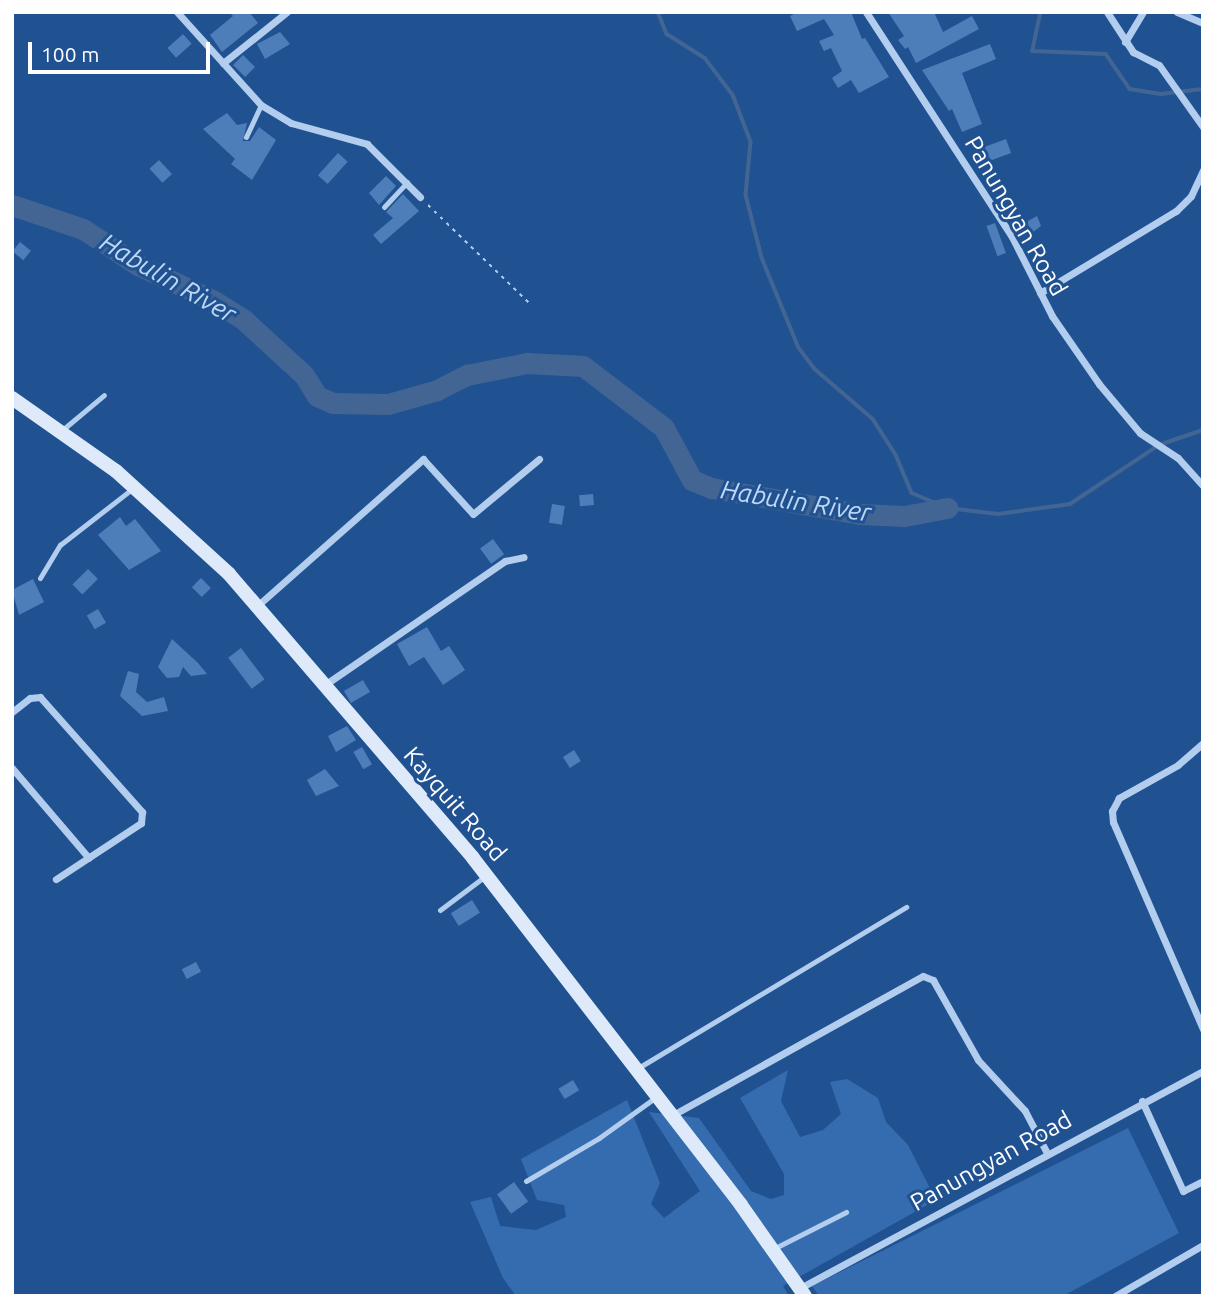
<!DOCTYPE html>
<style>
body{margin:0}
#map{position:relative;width:1215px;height:1308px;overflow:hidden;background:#205292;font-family:Ubuntu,sans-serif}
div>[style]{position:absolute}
.green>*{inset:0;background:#346caf}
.stream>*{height:3.5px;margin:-1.75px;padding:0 1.75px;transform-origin:1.75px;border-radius:1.75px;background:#426593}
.river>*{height:21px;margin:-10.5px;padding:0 10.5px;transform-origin:10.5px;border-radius:10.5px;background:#426593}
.building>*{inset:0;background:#4d7eba;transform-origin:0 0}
.path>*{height:2px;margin-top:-1px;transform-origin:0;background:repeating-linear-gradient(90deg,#b2cded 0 3.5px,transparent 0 8.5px)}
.lane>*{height:5px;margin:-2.5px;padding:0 2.5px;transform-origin:2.5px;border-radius:2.5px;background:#b2cded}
.street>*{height:7px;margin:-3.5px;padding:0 3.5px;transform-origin:3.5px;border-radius:3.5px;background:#b2cded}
.secondary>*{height:14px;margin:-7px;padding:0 7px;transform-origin:7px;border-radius:7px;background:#deeafa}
span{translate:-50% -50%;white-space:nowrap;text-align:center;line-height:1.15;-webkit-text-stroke:6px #205292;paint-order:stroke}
.street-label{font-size:24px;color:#fff}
.water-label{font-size:26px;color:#bed7f4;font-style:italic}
.frame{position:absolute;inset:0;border:14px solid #fff;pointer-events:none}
.scale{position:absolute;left:28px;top:42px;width:182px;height:32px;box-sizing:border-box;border:4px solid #fff;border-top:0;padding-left:9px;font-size:21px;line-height:24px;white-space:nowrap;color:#fff;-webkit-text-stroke:5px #205292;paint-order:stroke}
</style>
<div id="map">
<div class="green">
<i style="clip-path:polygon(788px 1070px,781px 1101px,800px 1137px,823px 1130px,841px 1114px,830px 1082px,847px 1079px,878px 1098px,886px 1122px,908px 1145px,936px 1200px,783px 1286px,789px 1296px,516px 1296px,503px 1278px,470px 1202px,491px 1197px,500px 1226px,536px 1230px,566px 1217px,564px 1205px,537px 1200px,521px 1159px,627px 1100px,660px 1183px,651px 1204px,664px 1218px,700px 1191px,649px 1112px,699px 1118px,751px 1191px,771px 1199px,784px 1195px,784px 1174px,740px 1098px)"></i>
<i style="clip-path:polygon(1128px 1128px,1179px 1233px,1063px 1296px,819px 1296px,812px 1286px)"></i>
</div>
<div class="stream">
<i style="left:658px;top:12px;width:24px;rotate:68deg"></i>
<i style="left:667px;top:34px;width:45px;rotate:32.3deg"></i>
<i style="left:705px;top:58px;width:46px;rotate:52.9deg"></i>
<i style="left:733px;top:95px;width:50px;rotate:69deg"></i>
<i style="left:751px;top:142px;width:53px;rotate:95.4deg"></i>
<i style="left:746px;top:195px;width:65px;rotate:75.7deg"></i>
<i style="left:762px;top:258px;width:97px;rotate:67.7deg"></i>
<i style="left:799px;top:348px;width:26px;rotate:53deg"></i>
<i style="left:815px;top:369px;width:77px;rotate:40.8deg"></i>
<i style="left:873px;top:419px;width:43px;rotate:57.4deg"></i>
<i style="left:896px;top:455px;width:41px;rotate:67.2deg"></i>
<i style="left:912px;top:493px;width:38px;rotate:23deg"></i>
<i style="left:947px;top:508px;width:52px;rotate:6.6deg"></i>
<i style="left:999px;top:514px;width:72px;rotate:-8deg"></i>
<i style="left:1070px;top:504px;width:107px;rotate:-33.5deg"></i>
<i style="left:1159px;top:445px;width:46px;rotate:-18.8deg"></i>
<i style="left:1041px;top:12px;width:40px;rotate:102deg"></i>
<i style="left:1033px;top:51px;width:73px;rotate:2.4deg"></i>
<i style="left:1106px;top:54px;width:42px;rotate:55.6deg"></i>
<i style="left:1130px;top:89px;width:31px;rotate:9deg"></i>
<i style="left:1161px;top:94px;width:42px;rotate:-6.8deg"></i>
</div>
<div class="river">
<i style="left:12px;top:205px;width:75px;rotate:18.7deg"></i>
<i style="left:83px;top:229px;width:66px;rotate:33.2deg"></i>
<i style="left:138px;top:265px;width:84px;rotate:25.3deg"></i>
<i style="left:214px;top:301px;width:36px;rotate:32deg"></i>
<i style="left:244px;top:320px;width:81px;rotate:42.5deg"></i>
<i style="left:304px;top:375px;width:25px;rotate:58deg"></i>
<i style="left:317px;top:396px;width:17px;rotate:24deg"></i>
<i style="left:333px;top:403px;width:55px;rotate:1deg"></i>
<i style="left:388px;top:404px;width:51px;rotate:-15.9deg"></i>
<i style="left:437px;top:390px;width:34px;rotate:-27deg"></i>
<i style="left:467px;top:375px;width:61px;rotate:-11.3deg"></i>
<i style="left:527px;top:363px;width:56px;rotate:3.1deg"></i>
<i style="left:583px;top:366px;width:102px;rotate:37.4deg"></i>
<i style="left:664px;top:428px;width:59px;rotate:61.7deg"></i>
<i style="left:692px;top:480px;width:21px;rotate:23deg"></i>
<i style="left:711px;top:488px;width:151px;rotate:9.9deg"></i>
<i style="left:860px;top:514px;width:44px;rotate:2.6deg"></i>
<i style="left:904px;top:516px;width:44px;rotate:-10.5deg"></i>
</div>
<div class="building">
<i style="clip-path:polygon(229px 12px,249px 12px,258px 23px,222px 52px,210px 35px,233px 16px)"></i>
<i style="clip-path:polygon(798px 12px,851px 12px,862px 39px,865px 38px,889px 77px,859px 93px,851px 80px,838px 88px,832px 78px,842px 71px,831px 48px,824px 51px,819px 41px,834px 35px,824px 19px,797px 31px,790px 16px)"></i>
<i style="clip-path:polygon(888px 12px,934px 12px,943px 32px,972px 16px,979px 29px,916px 63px,908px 47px,905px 49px,898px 40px,904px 36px)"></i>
<i style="clip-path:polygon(280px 32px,290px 44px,265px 59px,257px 44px)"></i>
<i style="left:183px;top:34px;width:13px;height:21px;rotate:48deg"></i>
<i style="clip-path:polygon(990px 44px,996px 59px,962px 73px,982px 124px,962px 132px,952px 109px,949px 111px,922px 70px)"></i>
<i style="left:243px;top:55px;width:17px;height:14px;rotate:45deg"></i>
<i style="clip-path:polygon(227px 113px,237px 125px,247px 123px,243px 141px,250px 141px,259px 127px,276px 140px,252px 180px,231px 164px,235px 159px,203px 129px)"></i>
<i style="left:1006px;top:139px;width:15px;height:26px;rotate:70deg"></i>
<i style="left:338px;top:153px;width:13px;height:30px;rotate:42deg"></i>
<i style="left:159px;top:160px;width:19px;height:13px;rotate:47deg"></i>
<i style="clip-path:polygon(386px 176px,396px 186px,379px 205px,369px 193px)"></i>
<i style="clip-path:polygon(403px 194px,419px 211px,381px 244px,373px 235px,393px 218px,386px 212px)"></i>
<i style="clip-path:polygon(1037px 216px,1041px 226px,1021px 241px,1014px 229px)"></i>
<i style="left:995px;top:223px;width:32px;height:9px;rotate:70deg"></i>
<i style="left:20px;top:242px;width:14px;height:12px;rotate:39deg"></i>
<i style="left:593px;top:494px;width:11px;height:14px;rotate:85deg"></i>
<i style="left:552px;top:504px;width:13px;height:19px;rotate:9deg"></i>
<i style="clip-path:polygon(120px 517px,126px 526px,135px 519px,161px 551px,129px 570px,98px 535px)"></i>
<i style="left:493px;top:539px;width:19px;height:16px;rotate:54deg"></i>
<i style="left:88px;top:569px;width:14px;height:22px;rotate:45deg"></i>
<i style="left:201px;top:578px;width:14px;height:13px;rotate:45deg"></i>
<i style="clip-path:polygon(33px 579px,44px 602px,19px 615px,12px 590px)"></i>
<i style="left:98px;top:609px;width:16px;height:13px;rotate:60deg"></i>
<i style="clip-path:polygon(427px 627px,441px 651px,449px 646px,465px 670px,443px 685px,424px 657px,409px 666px,397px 644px)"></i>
<i style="clip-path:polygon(172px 639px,198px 663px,207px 674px,191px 676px,183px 667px,179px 677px,167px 678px,158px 667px)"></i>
<i style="left:241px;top:648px;width:39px;height:16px;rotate:53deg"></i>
<i style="clip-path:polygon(128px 671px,139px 674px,136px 692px,147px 702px,164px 697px,168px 711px,142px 716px,120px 696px)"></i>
<i style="left:363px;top:680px;width:14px;height:22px;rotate:60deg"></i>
<i style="clip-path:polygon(347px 726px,356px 740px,336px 752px,328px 736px)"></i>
<i style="left:362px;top:747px;width:20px;height:10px;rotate:60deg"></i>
<i style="left:574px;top:750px;width:13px;height:13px;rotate:58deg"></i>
<i style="clip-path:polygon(325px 769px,339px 786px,316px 796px,307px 780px)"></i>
<i style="left:472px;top:900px;width:15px;height:25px;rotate:58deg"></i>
<i style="left:196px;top:962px;width:11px;height:16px;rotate:63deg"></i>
<i style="left:573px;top:1080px;width:12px;height:17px;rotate:59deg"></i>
<i style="left:514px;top:1182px;width:24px;height:21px;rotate:54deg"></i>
</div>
<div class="path">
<i style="left:428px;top:205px;width:142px;rotate:44.1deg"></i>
</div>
<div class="lane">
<i style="left:246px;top:137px;width:35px;rotate:-65deg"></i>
<i style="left:384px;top:207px;width:34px;rotate:-47deg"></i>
<i style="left:61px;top:431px;width:56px;rotate:-39.9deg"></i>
<i style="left:40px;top:578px;width:39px;rotate:-59deg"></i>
<i style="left:60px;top:545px;width:91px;rotate:-37.9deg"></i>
<i style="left:440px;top:910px;width:55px;rotate:-36.9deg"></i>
<i style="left:638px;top:1068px;width:313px;rotate:-31deg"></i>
<i style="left:526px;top:1181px;width:85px;rotate:-30.5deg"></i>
<i style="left:599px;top:1138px;width:70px;rotate:-35.7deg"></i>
<i style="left:773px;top:1249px;width:82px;rotate:-26.9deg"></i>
</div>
<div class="street">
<i style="left:177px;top:12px;width:125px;rotate:47.9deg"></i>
<i style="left:261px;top:105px;width:35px;rotate:31deg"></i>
<i style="left:291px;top:123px;width:79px;rotate:15.4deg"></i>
<i style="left:367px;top:144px;width:75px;rotate:45deg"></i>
<i style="left:866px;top:12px;width:268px;rotate:57deg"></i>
<i style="left:1012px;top:237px;width:89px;rotate:63.1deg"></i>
<i style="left:1052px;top:316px;width:83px;rotate:55.3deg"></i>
<i style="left:1099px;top:384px;width:64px;rotate:50.1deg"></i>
<i style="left:1140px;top:433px;width:45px;rotate:33.3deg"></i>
<i style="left:1178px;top:458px;width:38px;rotate:48deg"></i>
<i style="left:1107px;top:12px;width:48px;rotate:57deg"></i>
<i style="left:1133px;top:52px;width:29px;rotate:27deg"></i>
<i style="left:1159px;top:65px;width:76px;rotate:54.6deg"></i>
<i style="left:1177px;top:12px;width:28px;rotate:23deg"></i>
<i style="left:1125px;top:42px;width:35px;rotate:-59deg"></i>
<i style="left:223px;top:63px;width:82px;rotate:-38.6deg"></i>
<i style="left:1040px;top:293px;width:159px;rotate:-31.1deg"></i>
<i style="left:1176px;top:211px;width:21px;rotate:-45deg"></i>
<i style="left:1191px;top:196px;width:29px;rotate:-65deg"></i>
<i style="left:257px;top:606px;width:222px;rotate:-41.5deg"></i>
<i style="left:423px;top:459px;width:74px;rotate:47.7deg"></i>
<i style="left:473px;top:514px;width:86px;rotate:-39.8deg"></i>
<i style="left:323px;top:686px;width:221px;rotate:-34.5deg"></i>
<i style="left:505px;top:561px;width:19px;rotate:-12deg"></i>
<i style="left:12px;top:712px;width:23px;rotate:-38deg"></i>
<i style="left:30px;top:698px;width:10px;rotate:-6deg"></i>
<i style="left:40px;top:697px;width:154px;rotate:48.4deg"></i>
<i style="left:142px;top:812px;width:11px;rotate:95deg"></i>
<i style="left:141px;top:823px;width:102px;rotate:146.6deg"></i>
<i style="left:1203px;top:743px;width:33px;rotate:139deg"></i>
<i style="left:1178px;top:765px;width:68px;rotate:150.8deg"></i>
<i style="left:1119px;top:798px;width:15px;rotate:118deg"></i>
<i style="left:1112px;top:811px;width:11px;rotate:85deg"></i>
<i style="left:1113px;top:822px;width:226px;rotate:66.5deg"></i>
<i style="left:12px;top:768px;width:118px;rotate:49.5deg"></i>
<i style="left:1142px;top:1101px;width:99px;rotate:65.5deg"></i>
<i style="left:1183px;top:1191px;width:22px;rotate:-27deg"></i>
<i style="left:671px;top:1116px;width:288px;rotate:-29.1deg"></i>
<i style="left:923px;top:976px;width:11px;rotate:22deg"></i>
<i style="left:933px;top:980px;width:92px;rotate:60.6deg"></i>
<i style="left:978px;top:1060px;width:69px;rotate:47.3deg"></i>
<i style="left:1025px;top:1111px;width:47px;rotate:62.4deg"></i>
<i style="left:800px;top:1288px;width:458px;rotate:-28.3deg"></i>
<i style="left:1115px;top:1296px;width:102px;rotate:-30.1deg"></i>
</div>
<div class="secondary">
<i style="left:12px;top:398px;width:127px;rotate:35.1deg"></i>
<i style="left:116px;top:471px;width:153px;rotate:42.3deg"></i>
<i style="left:229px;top:574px;width:374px;rotate:49.3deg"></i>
<i style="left:473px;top:858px;width:438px;rotate:52.3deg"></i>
<i style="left:741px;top:1205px;width:111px;rotate:54.9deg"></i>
</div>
<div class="street-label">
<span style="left:1016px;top:216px;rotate:60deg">Panungyan Road</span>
<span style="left:455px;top:804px;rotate:49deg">Kayquit Road</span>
<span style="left:991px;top:1161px;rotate:-29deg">Panungyan Road</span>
</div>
<div class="water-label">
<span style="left:168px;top:278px;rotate:30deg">Habulin River</span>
<span style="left:796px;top:501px;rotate:9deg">Habulin River</span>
</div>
<div class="frame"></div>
<div class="scale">100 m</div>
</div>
